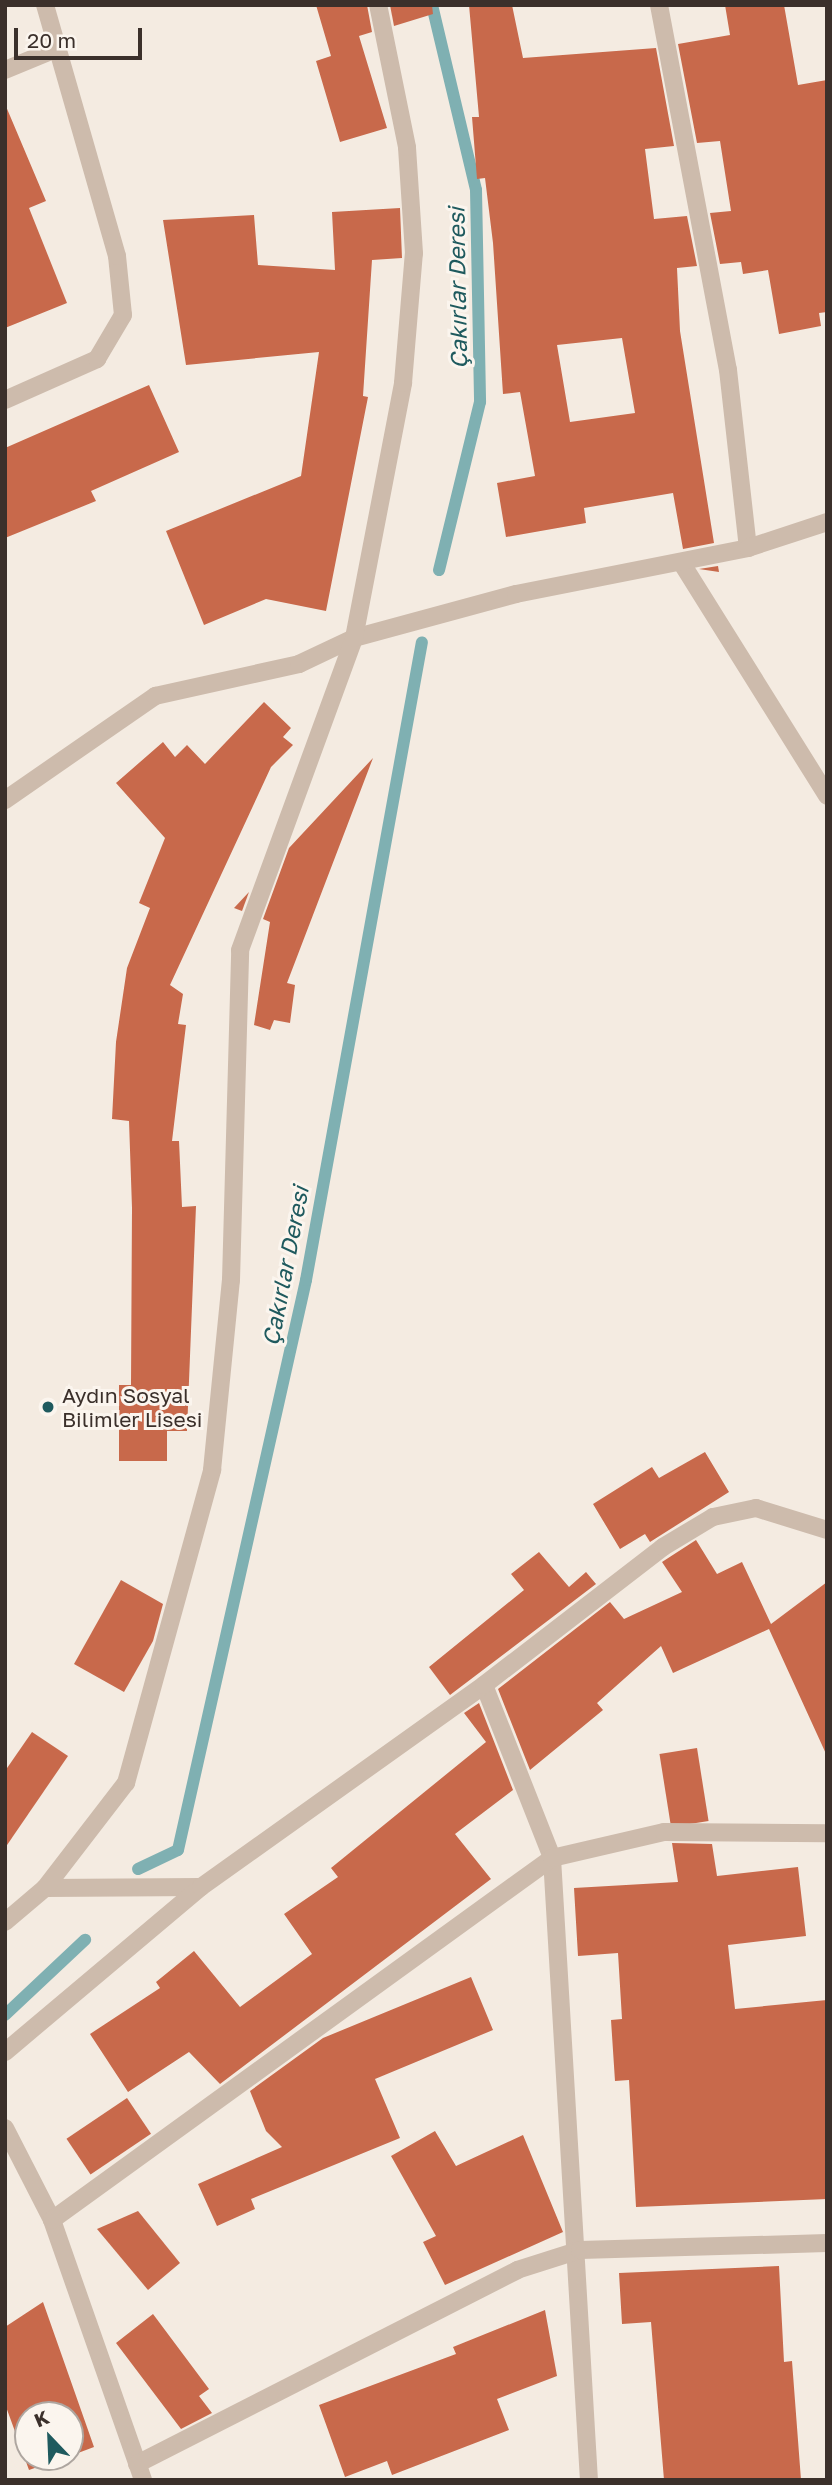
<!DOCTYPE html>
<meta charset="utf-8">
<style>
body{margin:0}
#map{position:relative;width:832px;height:2485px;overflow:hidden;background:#f4ebe1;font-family:"Golos Text",sans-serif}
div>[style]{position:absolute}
.stream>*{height:12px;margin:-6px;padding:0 6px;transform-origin:6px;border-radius:6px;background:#7fb0b2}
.building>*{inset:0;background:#c8694b;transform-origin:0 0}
.minor>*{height:18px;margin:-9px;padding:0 9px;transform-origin:9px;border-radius:9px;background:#cdbbac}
.dots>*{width:19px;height:19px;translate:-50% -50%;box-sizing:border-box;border:4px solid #fbf5ee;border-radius:50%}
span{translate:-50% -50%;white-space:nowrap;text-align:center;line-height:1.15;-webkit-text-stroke:6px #fbf5ee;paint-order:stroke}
.poi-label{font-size:21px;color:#3b302b}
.left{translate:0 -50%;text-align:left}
.water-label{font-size:23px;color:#1f5a5e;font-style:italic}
.frame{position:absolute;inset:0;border:7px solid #3b302b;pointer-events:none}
.north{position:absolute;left:14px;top:2401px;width:70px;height:70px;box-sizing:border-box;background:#fbf5ee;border:2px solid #aea6a0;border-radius:50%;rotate:337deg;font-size:19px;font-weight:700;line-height:28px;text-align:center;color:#3b302b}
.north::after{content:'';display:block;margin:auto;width:24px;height:32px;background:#1f5a5e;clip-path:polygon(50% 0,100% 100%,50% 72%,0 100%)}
.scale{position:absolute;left:14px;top:28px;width:128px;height:32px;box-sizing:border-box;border:4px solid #3b302b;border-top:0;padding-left:9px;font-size:21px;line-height:24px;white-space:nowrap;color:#3b302b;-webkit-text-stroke:5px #fbf5ee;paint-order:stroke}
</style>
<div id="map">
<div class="stream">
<i style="left:432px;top:5px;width:190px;rotate:76.6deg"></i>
<i style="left:476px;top:190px;width:212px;rotate:88.9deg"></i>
<i style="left:480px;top:402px;width:173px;rotate:103.7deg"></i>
<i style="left:138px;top:1869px;width:44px;rotate:-25.4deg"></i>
<i style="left:178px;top:1850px;width:584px;rotate:-77.34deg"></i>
<i style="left:306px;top:1280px;width:648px;rotate:-79.7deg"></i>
<i style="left:5px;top:2015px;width:110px;rotate:-43.2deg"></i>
</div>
<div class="building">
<i style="clip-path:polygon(316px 5px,367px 5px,372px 32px,359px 36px,387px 128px,340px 142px,316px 61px,331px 56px)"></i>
<i style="clip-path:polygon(390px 5px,432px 5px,433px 14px,394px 26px)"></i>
<i style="clip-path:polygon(evenodd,469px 5px,512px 5px,523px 58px,656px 48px,674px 146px,645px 149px,654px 219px,687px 216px,697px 266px,677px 268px,680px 331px,714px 543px,683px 549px,673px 493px,584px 508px,586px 523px,506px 537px,497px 483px,535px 476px,520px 392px,503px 394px,493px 243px,485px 178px,477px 179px,472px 117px,479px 117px,469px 5px,622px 338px,635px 413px,570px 422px,557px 345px,622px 338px)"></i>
<i style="clip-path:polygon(725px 5px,784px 5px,798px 85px,827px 80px,827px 312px,819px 313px,821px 326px,779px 334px,768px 270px,743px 274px,741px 262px,720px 264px,710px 213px,731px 211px,720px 141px,697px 143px,678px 44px,730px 35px)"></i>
<i style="clip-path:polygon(5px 104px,46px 201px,29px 208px,67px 303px,5px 328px)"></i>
<i style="clip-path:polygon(400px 208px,402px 258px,372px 260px,363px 396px,368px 397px,326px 611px,266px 599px,204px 625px,166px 531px,301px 476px,319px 352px,186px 365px,163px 220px,254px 215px,258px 265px,335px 270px,332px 212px)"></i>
<i style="clip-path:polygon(149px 385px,179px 452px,91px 491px,96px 501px,5px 538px,5px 448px)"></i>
<i style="clip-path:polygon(718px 566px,719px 572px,699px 569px)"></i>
<i style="clip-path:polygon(264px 702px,291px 728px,283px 737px,293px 745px,271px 767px,170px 985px,183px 994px,178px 1024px,186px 1025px,172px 1141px,179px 1141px,182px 1207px,196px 1206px,187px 1431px,167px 1431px,167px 1461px,119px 1461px,119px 1385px,131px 1385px,132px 1208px,129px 1121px,112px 1119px,116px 1042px,127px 968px,150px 908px,139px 903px,165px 838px,116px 783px,163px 742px,175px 757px,187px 745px,205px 764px)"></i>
<i style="clip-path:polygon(373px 758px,287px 983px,295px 985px,290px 1023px,274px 1020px,270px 1030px,254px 1025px,270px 922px,263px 919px,289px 848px)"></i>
<i style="clip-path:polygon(249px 892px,242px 911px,234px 908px)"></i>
<i style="clip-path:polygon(705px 1452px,729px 1492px,650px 1542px,645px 1534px,620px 1549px,593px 1504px,652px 1467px,659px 1478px)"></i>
<i style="clip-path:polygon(696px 1540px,717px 1574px,742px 1562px,771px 1624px,827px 1582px,827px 1756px,769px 1629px,673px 1673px,661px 1646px,597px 1703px,603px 1710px,530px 1770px,498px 1689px,610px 1602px,624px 1619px,682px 1592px,662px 1562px)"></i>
<i style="clip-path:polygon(539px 1552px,569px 1587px,586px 1572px,596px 1584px,450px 1695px,429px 1667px,524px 1590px,511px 1574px)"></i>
<i style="clip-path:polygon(121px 1580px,163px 1604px,153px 1641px,124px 1692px,74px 1664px)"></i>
<i style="clip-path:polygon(479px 1703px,513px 1790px,455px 1834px,491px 1879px,220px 2084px,189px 2052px,128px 2092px,90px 2034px,160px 1988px,156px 1982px,194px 1951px,240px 2007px,312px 1954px,284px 1914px,338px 1877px,331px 1868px,486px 1742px,464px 1713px)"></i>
<i style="clip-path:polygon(32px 1732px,68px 1756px,5px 1848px,5px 1771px)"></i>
<i style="left:697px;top:1748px;width:74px;height:38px;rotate:81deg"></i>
<i style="clip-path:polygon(672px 1843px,712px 1844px,717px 1876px,798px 1867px,806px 1936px,728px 1945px,735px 2009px,827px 2000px,827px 2199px,636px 2207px,629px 2080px,615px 2081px,611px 2020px,622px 2019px,618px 1953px,578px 1956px,574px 1888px,678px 1882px)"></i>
<i style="clip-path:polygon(471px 1977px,493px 2030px,375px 2079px,400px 2138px,251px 2199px,255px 2209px,217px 2226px,198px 2184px,282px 2147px,266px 2131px,250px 2091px,323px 2038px)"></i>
<i style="left:127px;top:2098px;width:43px;height:73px;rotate:56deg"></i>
<i style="clip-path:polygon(435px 2131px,456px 2166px,523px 2135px,563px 2232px,445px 2285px,423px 2242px,436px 2236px,391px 2156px)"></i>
<i style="clip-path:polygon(138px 2211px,180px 2263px,148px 2290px,97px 2229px)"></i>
<i style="clip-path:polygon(779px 2266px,784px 2362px,792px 2361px,801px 2480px,664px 2480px,651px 2322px,622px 2324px,619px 2273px)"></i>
<i style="clip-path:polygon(43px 2302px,94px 2447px,70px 2456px,70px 2415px,28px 2415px,28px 2457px,66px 2457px,29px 2470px,5px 2404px,5px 2327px)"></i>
<i style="clip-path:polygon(545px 2310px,557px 2376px,497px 2399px,509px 2430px,392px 2475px,387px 2461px,345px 2477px,319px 2405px,456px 2354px,453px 2347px)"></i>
<i style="clip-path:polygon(153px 2314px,209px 2389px,199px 2396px,212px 2413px,181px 2429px,116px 2343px)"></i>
</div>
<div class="minor">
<i style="left:659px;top:5px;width:371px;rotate:79.3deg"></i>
<i style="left:728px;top:370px;width:179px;rotate:83.6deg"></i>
<i style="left:5px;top:70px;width:55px;rotate:-22.4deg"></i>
<i style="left:5px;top:400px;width:101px;rotate:-24deg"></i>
<i style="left:97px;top:359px;width:51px;rotate:-59.4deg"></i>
<i style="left:123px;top:315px;width:59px;rotate:-95.8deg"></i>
<i style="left:117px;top:256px;width:261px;rotate:-106deg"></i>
<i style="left:681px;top:562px;width:276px;rotate:58deg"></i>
<i style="left:5px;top:800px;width:183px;rotate:-34.7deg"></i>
<i style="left:155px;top:696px;width:148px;rotate:-12.5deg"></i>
<i style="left:299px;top:664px;width:61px;rotate:-25.3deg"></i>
<i style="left:354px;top:638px;width:168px;rotate:-15.2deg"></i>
<i style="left:516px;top:594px;width:237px;rotate:-11.2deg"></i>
<i style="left:748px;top:548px;width:83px;rotate:-18.2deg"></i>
<i style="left:484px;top:1685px;width:186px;rotate:68.5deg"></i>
<i style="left:552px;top:1858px;width:623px;rotate:86.6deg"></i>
<i style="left:45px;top:1888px;width:156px;rotate:-0.4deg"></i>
<i style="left:5px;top:1922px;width:52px;rotate:-40.4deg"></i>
<i style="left:45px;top:1888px;width:133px;rotate:-52.4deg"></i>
<i style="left:126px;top:1783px;width:325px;rotate:-74.6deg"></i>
<i style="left:212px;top:1470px;width:191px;rotate:-84.3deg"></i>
<i style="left:231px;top:1280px;width:330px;rotate:-88.4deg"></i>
<i style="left:240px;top:950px;width:332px;rotate:-69.9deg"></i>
<i style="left:354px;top:638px;width:260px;rotate:-79.1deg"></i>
<i style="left:403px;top:383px;width:130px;rotate:-85.2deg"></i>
<i style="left:414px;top:253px;width:106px;rotate:-93.8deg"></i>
<i style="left:407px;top:147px;width:145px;rotate:-101.5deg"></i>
<i style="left:5px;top:2052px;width:256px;rotate:-40.1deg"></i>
<i style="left:201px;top:1887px;width:348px;rotate:-35.5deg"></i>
<i style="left:484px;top:1685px;width:226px;rotate:-37.6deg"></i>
<i style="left:663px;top:1547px;width:58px;rotate:-31deg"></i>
<i style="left:713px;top:1517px;width:44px;rotate:-11.8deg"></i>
<i style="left:756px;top:1508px;width:74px;rotate:17.2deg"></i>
<i style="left:5px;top:2128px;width:103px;rotate:62.9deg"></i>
<i style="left:52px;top:2220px;width:275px;rotate:70.7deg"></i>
<i style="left:52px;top:2220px;width:617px;rotate:-35.9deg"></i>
<i style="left:552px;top:1858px;width:115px;rotate:-13.1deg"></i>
<i style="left:664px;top:1832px;width:163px;rotate:0.4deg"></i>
<i style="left:137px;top:2464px;width:427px;rotate:-27deg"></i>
<i style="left:517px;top:2270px;width:66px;rotate:-17.6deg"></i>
<i style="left:580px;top:2250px;width:247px;rotate:-1.6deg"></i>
</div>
<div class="dots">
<i style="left:48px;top:1407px;background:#1f5a5e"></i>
</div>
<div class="poi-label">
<span class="left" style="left:62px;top:1407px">Aydın Sosyal<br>Bilimler Lisesi</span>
</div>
<div class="water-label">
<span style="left:457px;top:288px;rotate:-91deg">Çakırlar Deresi</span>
<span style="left:285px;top:1266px;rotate:-79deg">Çakırlar Deresi</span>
</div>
<div class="frame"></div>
<div class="north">K</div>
<div class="scale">20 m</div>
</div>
